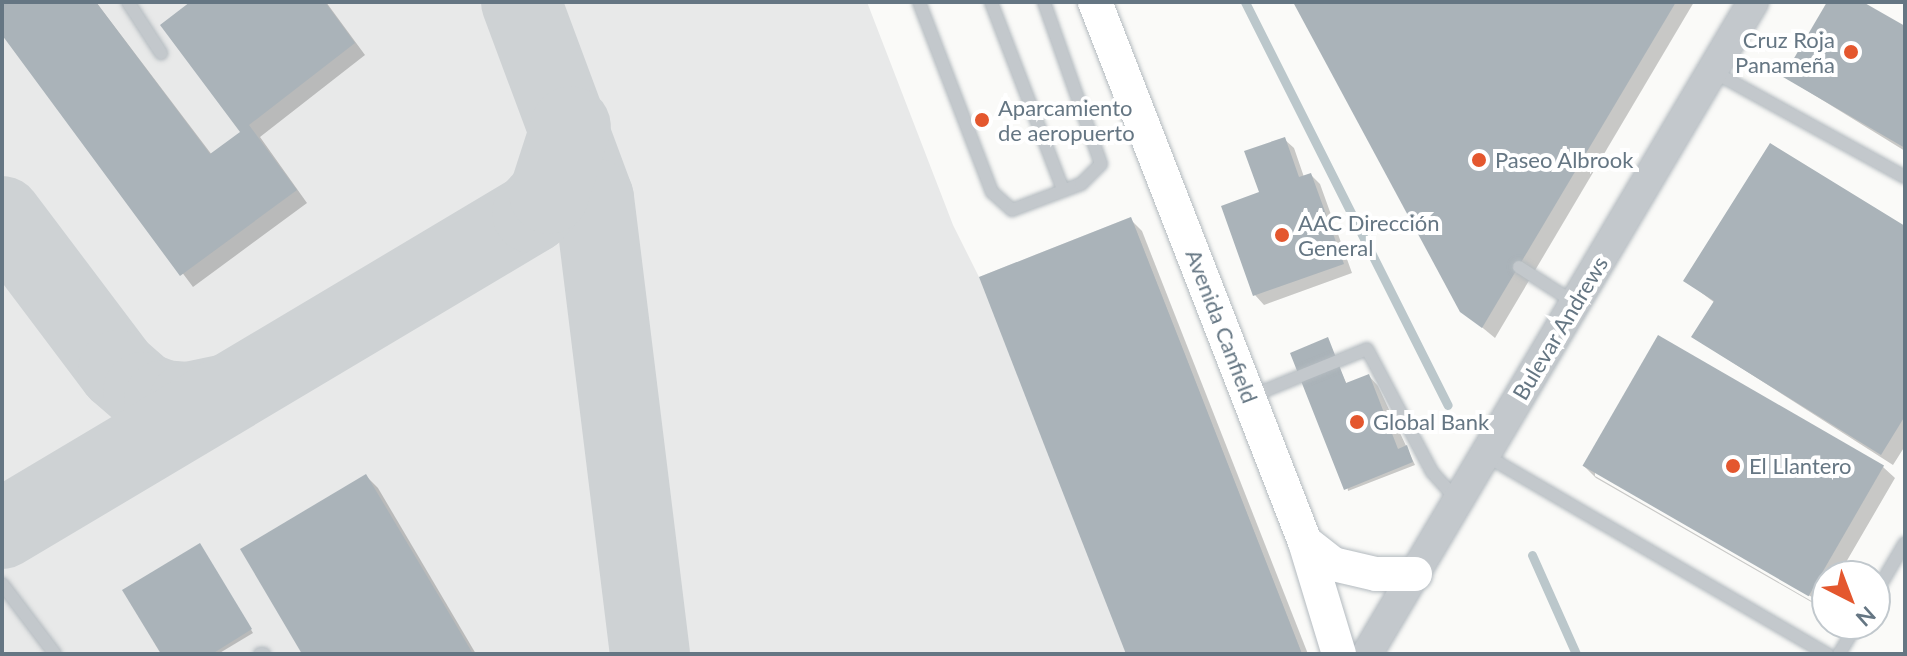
<!DOCTYPE html>
<meta charset="utf-8">
<style>
body{margin:0}
#map{position:relative;width:1907px;height:656px;overflow:hidden;background:#fafaf8;font-family:Lato,sans-serif}
div>[style]{position:absolute}
.built>*{inset:0;background:#e8e9e9}
.shadow>*{inset:0;background:#0003}
.stream>*{height:9px;margin:-4.5px;padding:0 4.5px;transform-origin:4.5px;border-radius:4.5px;background:#bbc7cb}
.taxiway>*{height:80px;margin:-40px;padding:0 40px;transform-origin:40px;border-radius:40px;background:#ced2d4}
.building>*{inset:0;background:#aab3b9;transform-origin:0 0}
.roads{filter:drop-shadow(0 0 2px #b3babf) drop-shadow(0 0 2px #b3babf)}
.service>*{height:12px;margin:-6px;padding:0 6px;transform-origin:6px;border-radius:6px;background:#c3c8cc}
.tertiary>*{height:30px;margin:-15px;padding:0 15px;transform-origin:15px;border-radius:15px;background:#c3c8cc}
.secondary>*{height:34px;margin:-17px;padding:0 17px;transform-origin:17px;border-radius:17px;background:#fff}
.dots>*{width:22px;height:22px;translate:-50% -50%;box-sizing:border-box;border:4px solid #fff;border-radius:50%}
span{translate:-50% -50%;white-space:nowrap;text-align:center;line-height:1.15;-webkit-text-stroke:8px #fff;paint-order:stroke}
.poi-label{font-size:22px;color:#657683}
.right{translate:-100% -50%;text-align:right}
.left{translate:0 -50%;text-align:left}
.street-label{font-size:22px;color:#657683}
.frame{position:absolute;inset:0;border:4px solid #657683;pointer-events:none}
.north{position:absolute;left:1811px;top:560px;width:80px;height:80px;box-sizing:border-box;background:#fff;border:2px solid #c1c8cd;border-radius:50%;rotate:138deg;font-size:22px;font-weight:700;line-height:32px;text-align:center;color:#657683}
.north::after{content:'';display:block;margin:auto;width:28px;height:36px;background:#e4572e;clip-path:polygon(50% 0,100% 100%,50% 72%,0 100%)}
</style>
<div id="map">
<div class="built">
<i style="clip-path:polygon(2px 2px,867px 2px,953px 225px,979px 277px,1131px 217px,1302px 654px,2px 654px)"></i>
</div>
<div class="shadow">
<i style="clip-path:polygon(2px 2px,96px 2px,212px 155px,243px 132px,193px 2px,326px 2px,365px 55px,260px 137px,307px 203px,193px 287px,2px 32px)"></i>
<i style="clip-path:polygon(1295px 2px,1694px 2px,1495px 338px,1461px 310px)"></i>
<i style="clip-path:polygon(1829px 2px,1859px 2px,1905px 29px,1905px 151px,1785px 77px)"></i>
<i style="clip-path:polygon(1284px 139px,1294px 148px,1304px 177px,1311px 175px,1320px 184px,1352px 273px,1264px 305px,1255px 295px,1262px 194px)"></i>
<i style="clip-path:polygon(1130px 219px,1142px 231px,1308px 654px,1129px 654px)"></i>
<i style="clip-path:polygon(1905px 229px,1905px 446px,1893px 465px,1693px 337px,1715px 303px,1686px 281px)"></i>
<i style="clip-path:polygon(evenodd,1659px 337px,1883px 467px,1895px 478px,1838px 576px,1827px 576px,1827px 595px,1820px 607px,1596px 478px,1584px 466px,1659px 337px,1595px 472px,1817px 600px,1815px 603px,1595px 476px,1595px 472px)"></i>
<i style="clip-path:polygon(1327px 340px,1347px 385px,1369px 376px,1378px 386px,1415px 465px,1348px 491px)"></i>
<i style="clip-path:polygon(366px 476px,378px 488px,476px 654px,305px 654px)"></i>
<i style="clip-path:polygon(202px 548px,253px 633px,218px 654px,163px 654px)"></i>
</div>
<div class="stream">
<i style="left:1245px;top:2px;width:451px;rotate:63.3deg"></i>
<i style="left:1532px;top:555px;width:108px;rotate:66deg"></i>
</div>
<div class="taxiway">
<i style="left:521px;top:2px;width:209px;rotate:69.6deg"></i>
<i style="left:594px;top:198px;width:459px;rotate:83deg"></i>
<i style="left:2px;top:216px;width:193px;rotate:53deg"></i>
<i style="left:118px;top:370px;width:33px;rotate:41deg"></i>
<i style="left:143px;top:392px;width:22px;rotate:21deg"></i>
<i style="left:164px;top:400px;width:25px;rotate:5deg"></i>
<i style="left:189px;top:402px;width:39px;rotate:-12deg"></i>
<i style="left:2px;top:529px;width:617px;rotate:-30.8deg"></i>
<i style="left:532px;top:213px;width:25px;rotate:-48deg"></i>
<i style="left:549px;top:194px;width:71px;rotate:-72.1deg"></i>
</div>
<div class="building">
<i style="clip-path:polygon(2px 2px,96px 2px,210px 154px,240px 132px,160px 25px,190px 2px,325px 2px,355px 43px,249px 125px,297px 190px,180px 276px,2px 35px)"></i>
<i style="clip-path:polygon(1293px 2px,1676px 2px,1482px 328px,1460px 312px)"></i>
<i style="clip-path:polygon(1827px 2px,1863px 2px,1905px 26px,1905px 148px,1783px 77px)"></i>
<i style="clip-path:polygon(1285px 137px,1299px 177px,1311px 173px,1344px 264px,1253px 296px,1221px 206px,1259px 192px,1244px 151px)"></i>
<i style="clip-path:polygon(1770px 143px,1905px 226px,1905px 416px,1881px 455px,1691px 337px,1714px 301px,1683px 281px)"></i>
<i style="clip-path:polygon(1131px 217px,1186px 357px,1302px 654px,1126px 654px,1045px 447px,979px 277px)"></i>
<i style="left:1658px;top:335px;width:261px;height:151px;rotate:30deg"></i>
<i style="clip-path:polygon(1328px 337px,1346px 383px,1369px 374px,1398px 449px,1407px 445px,1413px 462px,1344px 490px,1290px 353px)"></i>
<i style="clip-path:polygon(366px 474px,449px 613px,473px 654px,302px 654px,240px 549px)"></i>
<i style="clip-path:polygon(200px 543px,252px 629px,212px 654px,161px 654px,122px 590px)"></i>
</div>
<div class="roads">
<div class="service">
<i style="left:128px;top:2px;width:61px;rotate:57.1deg"></i>
<i style="left:919px;top:2px;width:204px;rotate:69deg"></i>
<i style="left:992px;top:192px;width:27px;rotate:42deg"></i>
<i style="left:1012px;top:210px;width:74px;rotate:-20.6deg"></i>
<i style="left:1081px;top:184px;width:28px;rotate:-45deg"></i>
<i style="left:1101px;top:164px;width:172px;rotate:-109.4deg"></i>
<i style="left:991px;top:2px;width:201px;rotate:69deg"></i>
<i style="left:1712px;top:71px;width:220px;rotate:28.8deg"></i>
<i style="left:1519px;top:267px;width:67px;rotate:32.7deg"></i>
<i style="left:1249px;top:397px;width:127px;rotate:-22.1deg"></i>
<i style="left:1367px;top:349px;width:139px;rotate:62.1deg"></i>
<i style="left:1432px;top:472px;width:39px;rotate:48deg"></i>
<i style="left:1485px;top:455px;width:396px;rotate:30.2deg"></i>
<i style="left:2px;top:584px;width:88px;rotate:52.9deg"></i>
<i style="left:1875px;top:594px;width:59px;rotate:-59.5deg"></i>
<i style="left:260px;top:654px;width:4px"></i>
<i style="left:1839px;top:654px;width:35px;rotate:-59deg"></i>
</div>
<div class="tertiary">
<i style="left:1367px;top:654px;width:758px;rotate:-59.37deg"></i>
</div>
<div class="secondary">
<i style="left:1095px;top:2px;width:579px;rotate:68.75deg"></i>
<i style="left:1305px;top:542px;width:117px;rotate:73.1deg"></i>
<i style="left:1305px;top:542px;width:36px;rotate:38deg"></i>
<i style="left:1333px;top:564px;width:44px;rotate:13.1deg"></i>
<i style="left:1376px;top:574px;width:39px"></i>
</div>
</div>
<div class="dots">
<i style="left:1851px;top:52px;background:#e4572e"></i>
<i style="left:982px;top:120px;background:#e4572e"></i>
<i style="left:1479px;top:160px;background:#e4572e"></i>
<i style="left:1282px;top:235px;background:#e4572e"></i>
<i style="left:1357px;top:422px;background:#e4572e"></i>
<i style="left:1733px;top:466px;background:#e4572e"></i>
</div>
<div class="poi-label">
<span class="right" style="left:1835px;top:52px">Cruz Roja<br>Panameña</span>
<span class="left" style="left:998px;top:120px">Aparcamiento<br>de aeropuerto</span>
<span class="left" style="left:1495px;top:160px">Paseo Albrook</span>
<span class="left" style="left:1298px;top:235px">AAC Dirección<br>General</span>
<span class="left" style="left:1373px;top:422px">Global Bank</span>
<span class="left" style="left:1749px;top:466px">El Llantero</span>
</div>
<div class="street-label">
<span style="left:1222px;top:326px;rotate:69deg">Avenida Canfield</span>
<span style="left:1560px;top:328px;rotate:-59deg">Bulevar Andrews</span>
</div>
<div class="frame"></div>
<div class="north">N</div>
</div>
